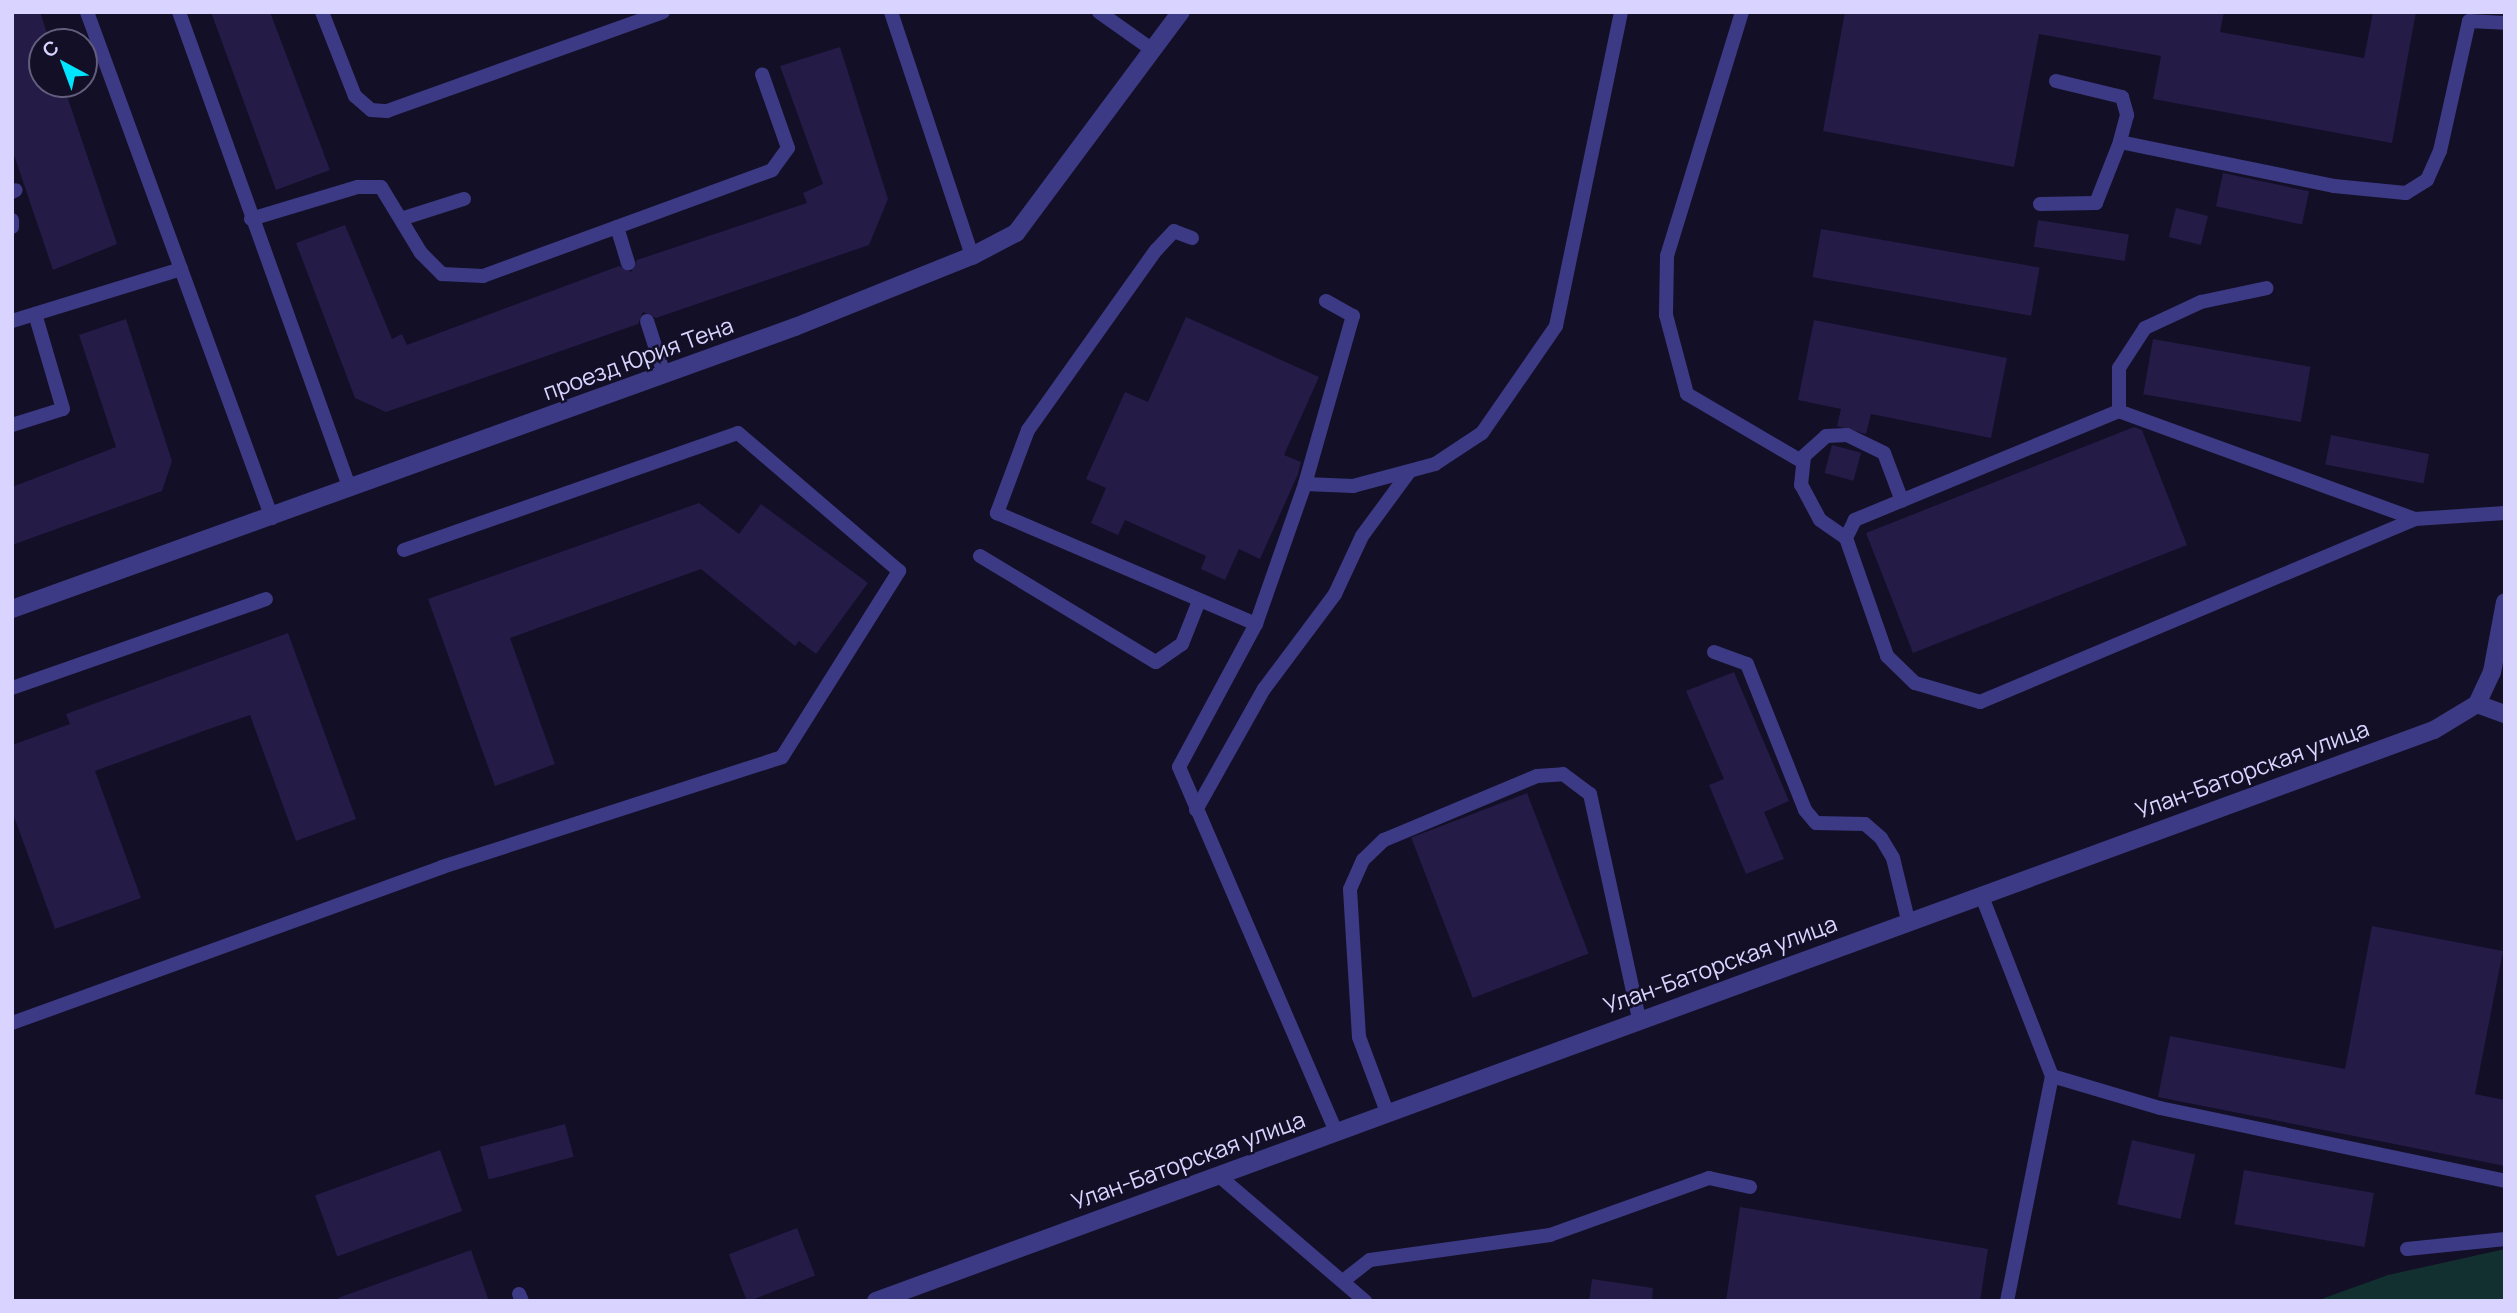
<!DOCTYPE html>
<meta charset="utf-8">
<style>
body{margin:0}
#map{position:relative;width:2517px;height:1313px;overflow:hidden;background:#130f26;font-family:Manrope,sans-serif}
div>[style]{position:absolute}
.green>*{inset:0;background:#12302f}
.building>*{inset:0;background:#241b47;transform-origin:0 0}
.service>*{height:14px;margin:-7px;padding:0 7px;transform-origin:7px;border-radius:7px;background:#3d3a85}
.minor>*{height:18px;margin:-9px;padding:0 9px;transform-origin:9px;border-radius:9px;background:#3d3a85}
.tertiary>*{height:18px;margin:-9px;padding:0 9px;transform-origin:9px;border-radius:9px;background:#3d3a85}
span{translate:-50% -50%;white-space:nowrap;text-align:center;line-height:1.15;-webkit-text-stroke:5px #130f26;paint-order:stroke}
.street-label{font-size:23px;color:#d9d4ff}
.frame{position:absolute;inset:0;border:14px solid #d9d4ff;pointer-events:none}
.north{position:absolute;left:28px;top:28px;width:70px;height:70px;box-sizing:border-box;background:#130f26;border:2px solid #625e7d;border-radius:50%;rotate:319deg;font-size:19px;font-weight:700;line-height:28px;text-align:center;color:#d9d4ff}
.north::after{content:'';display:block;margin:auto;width:24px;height:32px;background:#00e5ff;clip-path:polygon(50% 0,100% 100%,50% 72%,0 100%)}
</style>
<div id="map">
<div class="green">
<i style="clip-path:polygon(2505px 1249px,2505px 1301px,2316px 1301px,2388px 1275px)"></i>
</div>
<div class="building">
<i style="clip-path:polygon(12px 12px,40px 12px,50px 42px,42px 42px,42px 84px,63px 84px,117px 244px,53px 270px,12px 149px)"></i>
<i style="clip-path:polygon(211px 12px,270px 12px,330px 170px,276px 190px)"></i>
<i style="clip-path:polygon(1845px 12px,2224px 12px,2220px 32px,2364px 58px,2373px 12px,2416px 12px,2392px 143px,2153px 99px,2161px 56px,2039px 34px,2014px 167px,1823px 131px)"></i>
<i style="clip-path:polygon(840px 47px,888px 199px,869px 245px,656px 318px,643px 312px,638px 324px,386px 412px,355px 398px,296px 243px,345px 225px,392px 339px,402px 334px,407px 345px,619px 266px,631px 272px,637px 260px,807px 203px,803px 193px,823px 184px,780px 66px)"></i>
<i style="left:2223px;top:173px;width:88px;height:34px;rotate:12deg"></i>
<i style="left:2176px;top:208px;width:33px;height:30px;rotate:14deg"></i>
<i style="left:2038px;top:220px;width:92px;height:27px;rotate:9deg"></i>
<i style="left:1821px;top:229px;width:222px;height:49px;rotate:10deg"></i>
<i style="clip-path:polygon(1186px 317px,1319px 377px,1284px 455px,1301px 462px,1298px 474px,1260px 559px,1239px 549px,1225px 580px,1201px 569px,1206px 556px,1125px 520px,1118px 535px,1091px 523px,1106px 488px,1086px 479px,1125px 392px,1148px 402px)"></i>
<i style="clip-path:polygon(126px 319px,172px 461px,162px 491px,12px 545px,12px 487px,116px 447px,79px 335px)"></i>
<i style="clip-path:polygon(1814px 320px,2007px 358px,1991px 438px,1871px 414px,1866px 434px,1837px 426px,1841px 409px,1798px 400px)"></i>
<i style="left:2153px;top:339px;width:160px;height:56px;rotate:10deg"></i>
<i style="clip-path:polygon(2134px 427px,2142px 430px,2187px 545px,1913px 653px,1866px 533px)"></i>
<i style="left:2331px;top:435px;width:100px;height:30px;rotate:11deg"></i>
<i style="left:1832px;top:445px;width:30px;height:29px;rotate:15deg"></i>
<i style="clip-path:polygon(699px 503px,739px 534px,761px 504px,868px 583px,816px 654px,799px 641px,795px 646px,701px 569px,510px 638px,555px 764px,495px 786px,428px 599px)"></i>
<i style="clip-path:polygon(288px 633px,356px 819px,296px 841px,250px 715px,209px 729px,95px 771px,141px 898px,55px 929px,12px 811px,12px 745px,70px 724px,66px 714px)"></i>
<i style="clip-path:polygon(1734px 672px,1789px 801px,1764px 812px,1784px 859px,1746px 874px,1709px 785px,1724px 779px,1686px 691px)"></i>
<i style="left:1527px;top:793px;width:172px;height:124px;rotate:69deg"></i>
<i style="clip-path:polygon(2372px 926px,2503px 951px,2475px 1094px,2505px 1100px,2505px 1166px,2158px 1097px,2170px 1036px,2345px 1069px)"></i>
<i style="left:565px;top:1124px;width:34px;height:88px;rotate:75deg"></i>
<i style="left:2132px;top:1140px;width:65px;height:66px;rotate:13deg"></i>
<i style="left:440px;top:1150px;width:65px;height:133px;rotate:70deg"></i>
<i style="left:2244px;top:1170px;width:132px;height:55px;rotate:10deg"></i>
<i style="clip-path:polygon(1740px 1207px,1988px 1249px,1980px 1301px,1726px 1301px)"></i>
<i style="left:797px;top:1228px;width:51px;height:73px;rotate:69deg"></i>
<i style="clip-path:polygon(471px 1250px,489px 1301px,339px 1301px,338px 1298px)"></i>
<i style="clip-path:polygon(1592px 1279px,1653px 1288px,1652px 1301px,1589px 1301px)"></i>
</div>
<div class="service">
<i style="left:87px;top:12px;width:539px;rotate:69.92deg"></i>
<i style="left:179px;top:12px;width:507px;rotate:70.28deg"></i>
<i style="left:322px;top:12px;width:90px;rotate:68.6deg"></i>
<i style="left:355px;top:96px;width:21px;rotate:41deg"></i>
<i style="left:371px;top:110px;width:16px;rotate:4deg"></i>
<i style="left:387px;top:111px;width:293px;rotate:-19.7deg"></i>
<i style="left:891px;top:12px;width:257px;rotate:71.6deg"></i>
<i style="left:1099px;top:12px;width:67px;rotate:35.3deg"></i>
<i style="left:1742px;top:12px;width:255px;rotate:107.1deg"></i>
<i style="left:1667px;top:256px;width:59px;rotate:91deg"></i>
<i style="left:1666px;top:315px;width:82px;rotate:75.1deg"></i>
<i style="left:1687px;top:394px;width:134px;rotate:30.4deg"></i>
<i style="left:2056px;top:81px;width:68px;rotate:13.6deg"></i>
<i style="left:2122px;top:97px;width:19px;rotate:74deg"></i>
<i style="left:2127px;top:115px;width:28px;rotate:105deg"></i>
<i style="left:2120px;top:142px;width:218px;rotate:11.6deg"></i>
<i style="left:2334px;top:186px;width:72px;rotate:5.6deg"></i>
<i style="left:2406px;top:193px;width:25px;rotate:-32deg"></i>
<i style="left:2427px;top:180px;width:32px;rotate:-66deg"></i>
<i style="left:2440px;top:151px;width:133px;rotate:-77.4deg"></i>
<i style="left:2469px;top:21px;width:36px;rotate:3deg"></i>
<i style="left:12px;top:192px;width:4px;rotate:-27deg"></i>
<i style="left:2040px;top:204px;width:56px;rotate:-1deg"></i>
<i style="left:2096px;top:203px;width:66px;rotate:-68.5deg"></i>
<i style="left:404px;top:218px;width:63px;rotate:-17.6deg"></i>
<i style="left:251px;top:219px;width:112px;rotate:-16.7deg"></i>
<i style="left:358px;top:187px;width:23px"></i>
<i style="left:381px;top:187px;width:77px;rotate:58.8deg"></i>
<i style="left:421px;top:253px;width:30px;rotate:45deg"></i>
<i style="left:442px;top:274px;width:41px;rotate:2.8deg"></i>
<i style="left:483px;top:276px;width:308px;rotate:-20.1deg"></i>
<i style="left:772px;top:170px;width:27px;rotate:-54deg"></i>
<i style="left:788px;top:148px;width:78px;rotate:-109.4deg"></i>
<i style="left:12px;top:220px;width:7px;rotate:90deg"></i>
<i style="left:617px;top:227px;width:38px;rotate:73deg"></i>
<i style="left:1192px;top:238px;width:19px;rotate:-159deg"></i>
<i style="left:1174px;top:231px;width:26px;rotate:133deg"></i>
<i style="left:1156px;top:250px;width:221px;rotate:125.4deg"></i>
<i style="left:1028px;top:430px;width:89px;rotate:110.5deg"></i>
<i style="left:997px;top:513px;width:282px;rotate:23.2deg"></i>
<i style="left:1256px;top:624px;width:148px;rotate:-70.7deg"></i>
<i style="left:1305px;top:484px;width:48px;rotate:2.4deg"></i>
<i style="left:1353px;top:486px;width:85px;rotate:-15deg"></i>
<i style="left:1435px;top:464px;width:56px;rotate:-33.4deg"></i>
<i style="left:1482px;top:433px;width:130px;rotate:-55.3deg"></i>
<i style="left:1556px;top:326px;width:321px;rotate:-78.3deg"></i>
<i style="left:12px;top:321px;width:177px;rotate:-17.1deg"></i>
<i style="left:647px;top:321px;width:56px;rotate:72.2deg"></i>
<i style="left:2119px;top:411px;width:43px;rotate:-90deg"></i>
<i style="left:2119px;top:368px;width:48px;rotate:-57deg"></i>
<i style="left:2145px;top:328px;width:62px;rotate:-24.9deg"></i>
<i style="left:2201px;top:302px;width:67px;rotate:-12deg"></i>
<i style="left:12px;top:425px;width:53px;rotate:-17.4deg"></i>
<i style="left:63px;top:409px;width:99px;rotate:-106.4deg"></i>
<i style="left:1305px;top:484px;width:175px;rotate:-74.1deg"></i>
<i style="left:1353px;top:316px;width:31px;rotate:-151deg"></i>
<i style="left:2415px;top:519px;width:315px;rotate:-160deg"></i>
<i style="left:2119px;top:411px;width:286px;rotate:157.6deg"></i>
<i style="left:1855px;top:520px;width:20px;rotate:117deg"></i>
<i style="left:1846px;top:538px;width:125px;rotate:70.8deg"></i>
<i style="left:1887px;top:656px;width:39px;rotate:44deg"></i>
<i style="left:1915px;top:683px;width:68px;rotate:16.3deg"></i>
<i style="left:1980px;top:702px;width:472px;rotate:-22.8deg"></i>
<i style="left:2415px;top:519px;width:90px;rotate:-3.8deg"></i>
<i style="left:1846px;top:538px;width:32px;rotate:-145deg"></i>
<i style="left:1820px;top:520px;width:40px;rotate:-118deg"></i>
<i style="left:1801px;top:485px;width:29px;rotate:-84deg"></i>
<i style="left:1804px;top:456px;width:30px;rotate:-42deg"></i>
<i style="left:1826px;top:436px;width:21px;rotate:-3deg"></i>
<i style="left:1847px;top:435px;width:41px;rotate:25.9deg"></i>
<i style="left:1884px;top:453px;width:51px;rotate:69.4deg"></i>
<i style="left:980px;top:556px;width:205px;rotate:31.1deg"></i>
<i style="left:1156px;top:662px;width:32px;rotate:-35deg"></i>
<i style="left:1182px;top:644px;width:46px;rotate:-68.4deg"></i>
<i style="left:1256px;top:624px;width:162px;rotate:118.3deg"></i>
<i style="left:1179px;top:767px;width:396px;rotate:66.7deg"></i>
<i style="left:1714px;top:652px;width:35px;rotate:20deg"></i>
<i style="left:1747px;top:664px;width:157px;rotate:68.3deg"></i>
<i style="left:1805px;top:810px;width:17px;rotate:50deg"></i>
<i style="left:1816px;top:823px;width:49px;rotate:1.2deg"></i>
<i style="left:1865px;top:824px;width:21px;rotate:41deg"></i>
<i style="left:1881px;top:838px;width:23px;rotate:59deg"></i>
<i style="left:1893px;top:858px;width:64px;rotate:76.4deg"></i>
<i style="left:12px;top:688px;width:269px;rotate:-19.3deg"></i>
<i style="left:1196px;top:810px;width:139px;rotate:-60.7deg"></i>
<i style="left:1264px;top:689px;width:119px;rotate:-53.2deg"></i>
<i style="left:1335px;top:594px;width:64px;rotate:-65deg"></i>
<i style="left:1362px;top:536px;width:79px;rotate:-53.7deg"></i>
<i style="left:1981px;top:894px;width:195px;rotate:68.7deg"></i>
<i style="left:2052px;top:1076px;width:229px;rotate:101.3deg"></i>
<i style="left:12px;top:1023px;width:457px;rotate:-19.9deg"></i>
<i style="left:442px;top:867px;width:357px;rotate:-17.9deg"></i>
<i style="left:782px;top:757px;width:220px;rotate:-57.8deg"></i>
<i style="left:899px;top:571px;width:212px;rotate:-139.4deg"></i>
<i style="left:738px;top:433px;width:354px;rotate:160.7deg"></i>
<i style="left:2052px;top:1076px;width:113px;rotate:16.5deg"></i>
<i style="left:2160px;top:1108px;width:353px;rotate:11.9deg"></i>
<i style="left:1387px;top:1112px;width:80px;rotate:-110.5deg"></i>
<i style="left:1359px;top:1037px;width:148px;rotate:-93.5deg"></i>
<i style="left:1350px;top:889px;width:32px;rotate:-66deg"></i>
<i style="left:1363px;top:860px;width:29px;rotate:-44deg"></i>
<i style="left:1384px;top:840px;width:166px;rotate:-22.7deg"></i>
<i style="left:1537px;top:776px;width:26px;rotate:-4deg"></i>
<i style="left:1563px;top:774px;width:34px;rotate:37deg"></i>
<i style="left:1590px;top:794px;width:230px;rotate:77.7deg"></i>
<i style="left:1218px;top:1175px;width:194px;rotate:40.6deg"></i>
<i style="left:2407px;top:1249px;width:99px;rotate:-5.8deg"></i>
<i style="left:1343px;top:1281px;width:34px;rotate:-38deg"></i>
<i style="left:1370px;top:1260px;width:182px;rotate:-7.9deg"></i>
<i style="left:1550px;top:1235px;width:169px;rotate:-19.7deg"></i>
<i style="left:1709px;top:1178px;width:42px;rotate:12.4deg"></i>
<i style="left:519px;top:1294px;width:8px;rotate:67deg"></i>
</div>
<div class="minor">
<i style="left:12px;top:609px;width:832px;rotate:-19.81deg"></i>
<i style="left:795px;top:327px;width:191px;rotate:-21.9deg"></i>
<i style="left:972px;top:256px;width:50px;rotate:-27.6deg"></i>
<i style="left:1016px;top:233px;width:276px;rotate:-53.3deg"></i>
</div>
<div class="tertiary">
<i style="left:2477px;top:704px;width:30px;rotate:20deg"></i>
<i style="left:876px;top:1301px;width:1659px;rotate:-20.13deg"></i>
<i style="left:2434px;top:730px;width:50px;rotate:-31.2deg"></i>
<i style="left:2477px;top:704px;width:35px;rotate:-65deg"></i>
<i style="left:2492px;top:672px;width:71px;rotate:-79.5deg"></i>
</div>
<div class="street-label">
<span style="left:638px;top:358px;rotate:-20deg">проезд Юрия Тена</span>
<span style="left:2252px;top:769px;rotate:-20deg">Улан-Баторская улица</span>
<span style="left:1720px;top:964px;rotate:-20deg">Улан-Баторская улица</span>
<span style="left:1188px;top:1160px;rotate:-20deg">Улан-Баторская улица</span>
</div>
<div class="frame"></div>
<div class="north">С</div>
</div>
